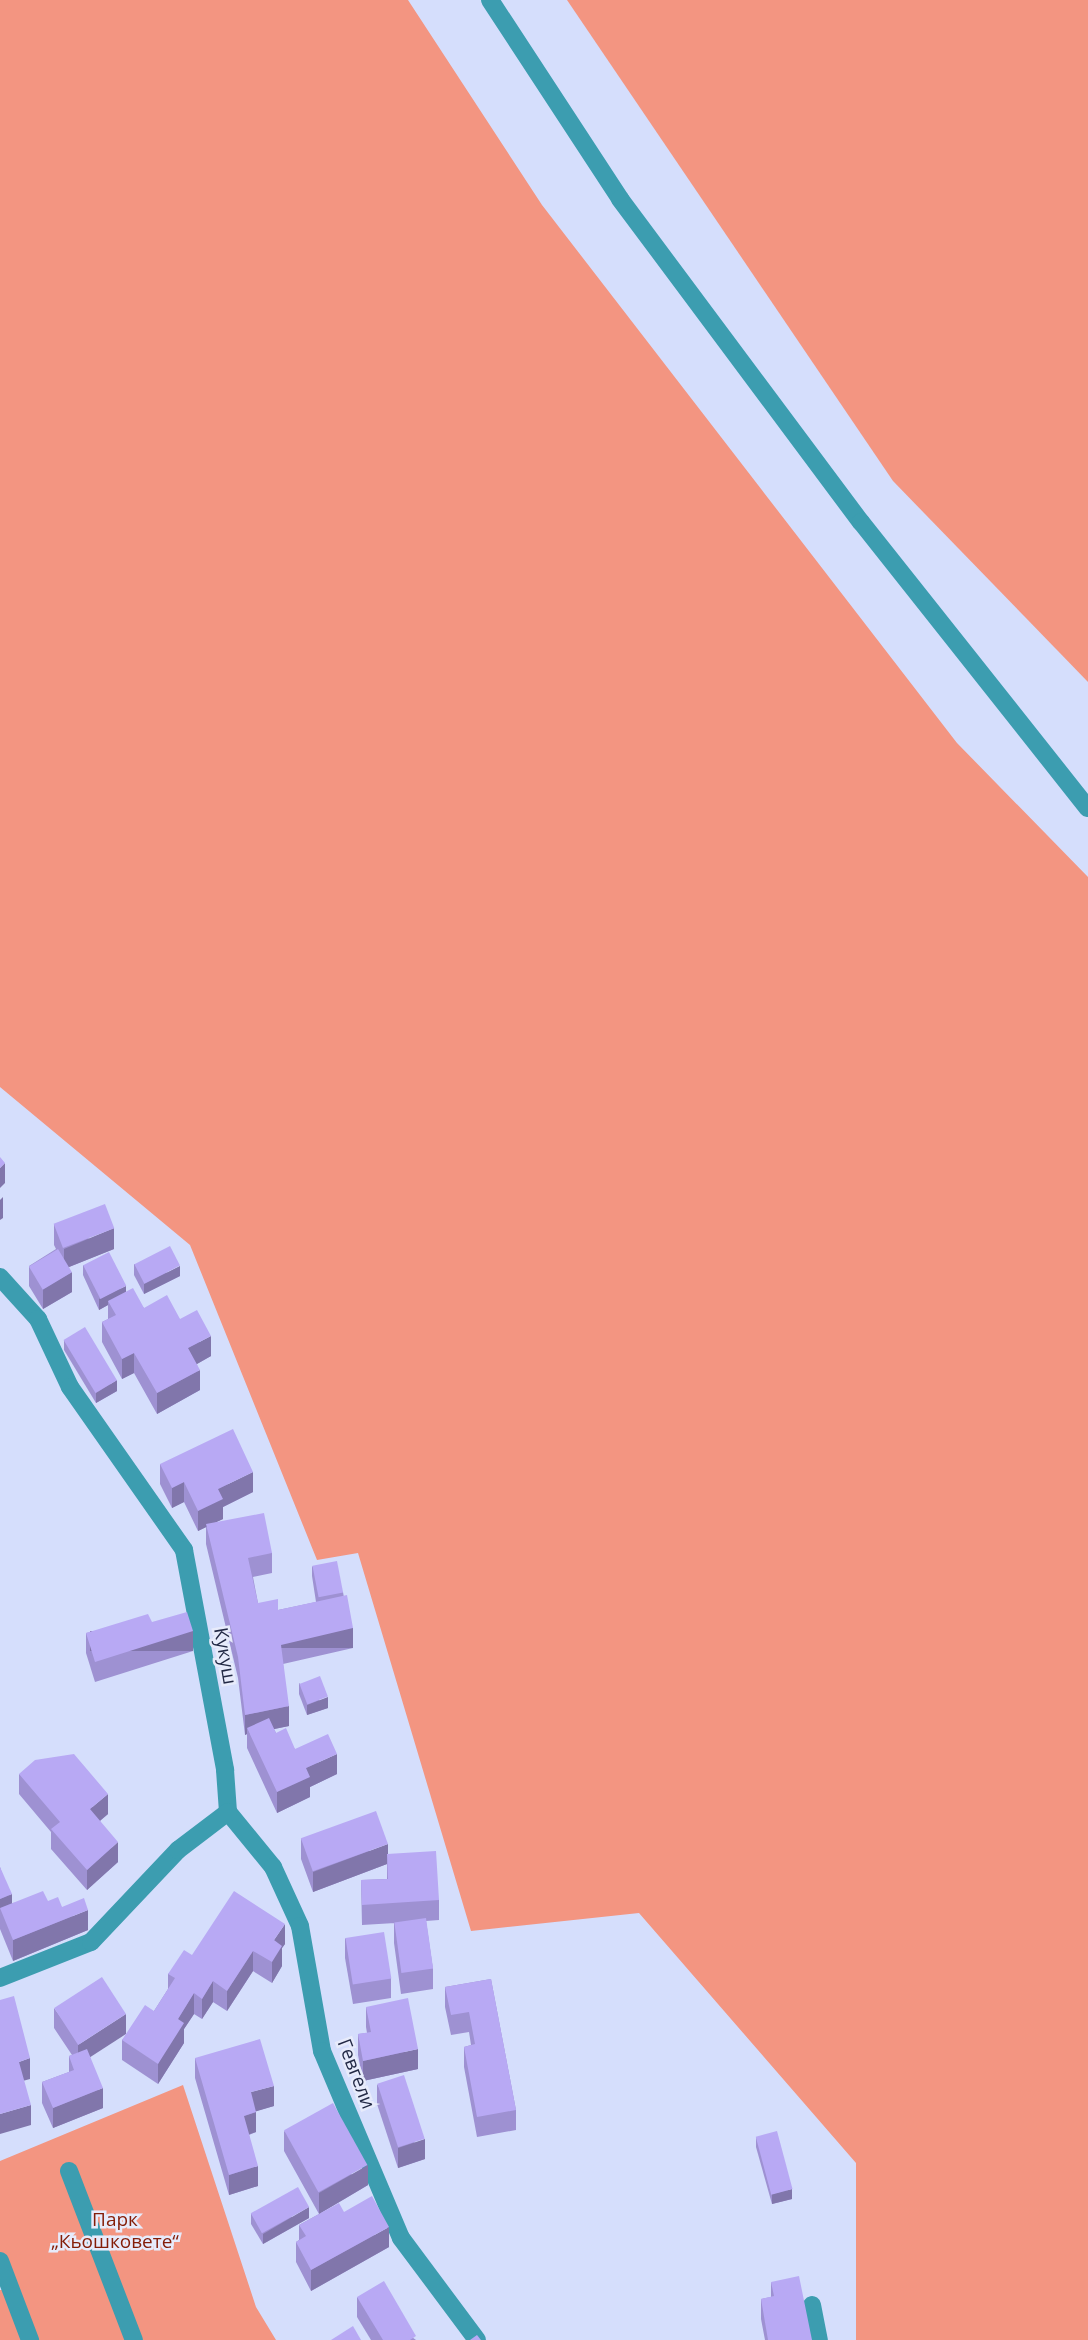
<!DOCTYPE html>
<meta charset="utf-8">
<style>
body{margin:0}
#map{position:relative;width:1088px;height:2340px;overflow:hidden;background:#d5defc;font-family:"Open Sans",sans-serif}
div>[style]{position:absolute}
.green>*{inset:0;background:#f39581}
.minor>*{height:18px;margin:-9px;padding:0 9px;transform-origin:9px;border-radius:9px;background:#3c9db0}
.wall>*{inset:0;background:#9e91d2}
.shaded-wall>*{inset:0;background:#8176ab;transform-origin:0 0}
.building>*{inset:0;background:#b8a9f4;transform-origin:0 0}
span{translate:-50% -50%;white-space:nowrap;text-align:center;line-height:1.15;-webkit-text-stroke:5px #e7ebfb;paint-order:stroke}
.street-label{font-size:19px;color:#222945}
.park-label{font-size:19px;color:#841d08}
</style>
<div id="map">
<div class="green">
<i style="clip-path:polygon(0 0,408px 0,542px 205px,957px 743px,1088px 877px,1088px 2340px,856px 2340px,856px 2163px,639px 1913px,471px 1931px,358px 1553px,317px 1560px,190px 1245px,0 1087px)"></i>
<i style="clip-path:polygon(567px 0,1088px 0,1088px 682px,893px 481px)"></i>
<i style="clip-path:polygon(183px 2085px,256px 2307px,276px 2340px,0 2340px,0 2290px,10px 2290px,0 2261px,0 2161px)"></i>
</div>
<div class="minor">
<i style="left:490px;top:0;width:238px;rotate:56.8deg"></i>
<i style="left:620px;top:199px;width:403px;rotate:53.3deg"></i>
<i style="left:861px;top:522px;width:365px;rotate:51.6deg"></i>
<i style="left:0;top:1277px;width:57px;rotate:47.9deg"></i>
<i style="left:38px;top:1319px;width:75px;rotate:64.8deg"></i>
<i style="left:70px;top:1387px;width:199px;rotate:55deg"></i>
<i style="left:184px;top:1550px;width:224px;rotate:79.4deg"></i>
<i style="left:225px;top:1770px;width:42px;rotate:85.9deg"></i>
<i style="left:228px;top:1812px;width:71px;rotate:50.7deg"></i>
<i style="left:273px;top:1867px;width:65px;rotate:65.4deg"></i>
<i style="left:300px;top:1926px;width:127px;rotate:80deg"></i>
<i style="left:322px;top:2051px;width:203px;rotate:67.1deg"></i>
<i style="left:401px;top:2238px;width:127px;rotate:53.3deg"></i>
<i style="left:0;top:1978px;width:98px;rotate:-21.6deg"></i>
<i style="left:91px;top:1942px;width:127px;rotate:-46.6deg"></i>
<i style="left:178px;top:1850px;width:63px;rotate:-37.2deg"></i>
<i style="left:69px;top:2171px;width:181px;rotate:69deg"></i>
<i style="left:0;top:2261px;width:85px;rotate:69.2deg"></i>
<i style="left:812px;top:2305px;width:36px;rotate:79deg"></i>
</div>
<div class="wall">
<i style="clip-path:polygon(54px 1224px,114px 1249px,69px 1267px,72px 1292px,43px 1309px,29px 1286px,29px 1266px,56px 1249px,54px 1245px)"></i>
<i style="clip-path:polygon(134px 1264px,180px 1276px,144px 1294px,134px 1275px)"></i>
<i style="clip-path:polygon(83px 1265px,126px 1292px,144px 1308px,180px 1319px,211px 1356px,197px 1364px,200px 1390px,157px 1414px,134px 1373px,122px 1379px,102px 1342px,102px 1322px,108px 1319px,108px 1305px,99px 1310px,83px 1275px)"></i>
<i style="clip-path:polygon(64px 1340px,117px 1391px,96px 1403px,64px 1350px)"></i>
<i style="clip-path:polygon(160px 1464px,253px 1492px,223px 1507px,223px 1519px,216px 1522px,272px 1553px,272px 1573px,253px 1577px,258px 1603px,278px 1610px,316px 1602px,312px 1576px,312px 1566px,343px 1592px,353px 1648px,283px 1664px,289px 1726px,274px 1729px,276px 1733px,295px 1749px,337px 1774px,310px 1787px,310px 1797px,277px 1813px,247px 1748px,247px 1734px,245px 1735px,238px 1678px,206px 1544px,206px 1527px,198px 1531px,184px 1502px,172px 1508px,160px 1484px)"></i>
<i style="clip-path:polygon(152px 1622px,193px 1651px,95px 1682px,86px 1653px,86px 1633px)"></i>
<i style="clip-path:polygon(299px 1683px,328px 1708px,307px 1715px,299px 1694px)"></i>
<i style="clip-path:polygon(19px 1774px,108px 1814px,100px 1821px,118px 1862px,87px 1890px,51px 1849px,51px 1832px,19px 1794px)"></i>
<i style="clip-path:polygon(301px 1839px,388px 1854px,439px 1900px,439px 1920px,426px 1921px,433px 1969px,433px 1989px,401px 1994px,394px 1943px,394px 1923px,395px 1923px,362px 1925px,361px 1880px,387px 1879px,387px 1864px,313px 1892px,301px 1859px)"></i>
<i style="clip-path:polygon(0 1867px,12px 1903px,48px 1901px,62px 1907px,88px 1930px,13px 1961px,0 1929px)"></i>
<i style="clip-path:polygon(345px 1938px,391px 1978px,391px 1998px,353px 2004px,345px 1958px)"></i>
<i style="clip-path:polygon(285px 1944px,282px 1948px,282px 1966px,272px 1983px,253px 1971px,227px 2011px,213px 2002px,202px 2019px,194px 2014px,184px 2029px,184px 2043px,158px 2084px,122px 2060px,122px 2040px,154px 2011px,168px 1989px,168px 1974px,192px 1955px)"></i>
<i style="clip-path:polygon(491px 1979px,516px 2110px,516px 2130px,477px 2137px,464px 2067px,464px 2047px,471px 2045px,469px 2032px,451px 2035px,445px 2007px,445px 1987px)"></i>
<i style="clip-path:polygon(366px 2007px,418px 2069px,363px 2081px,358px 2055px,358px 2034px,367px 2033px,366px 2027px)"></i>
<i style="clip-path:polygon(54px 2008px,90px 2057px,103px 2108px,53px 2128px,42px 2103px,42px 2082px,69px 2072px,69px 2056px,72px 2055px,54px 2028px)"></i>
<i style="clip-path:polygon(195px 2058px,274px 2106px,256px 2111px,256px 2132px,249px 2135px,258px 2186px,229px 2195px,195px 2078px)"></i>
<i style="clip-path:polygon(377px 2084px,425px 2159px,398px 2168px,377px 2104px)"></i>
<i style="clip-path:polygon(284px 2131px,368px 2185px,321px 2213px,344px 2212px,389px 2247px,311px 2291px,296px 2262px,296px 2242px,299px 2240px,299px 2225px,319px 2214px,284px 2151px)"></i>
<i style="clip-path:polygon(756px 2137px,792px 2199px,772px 2204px,756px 2147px)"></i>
<i style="clip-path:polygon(251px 2214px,309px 2218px,263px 2244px,251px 2224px)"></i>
<i style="clip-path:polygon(771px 2282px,812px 2340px,765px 2340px,761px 2319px,761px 2299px,771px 2297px)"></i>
<i style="clip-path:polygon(357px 2297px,416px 2340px,371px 2340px,357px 2317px)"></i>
</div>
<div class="shaded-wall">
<i style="clip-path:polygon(5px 1163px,5px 1183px,0 1188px,0 1168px)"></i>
<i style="clip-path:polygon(3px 1197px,3px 1218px,0 1220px,0 1200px)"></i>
<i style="clip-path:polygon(114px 1228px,114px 1249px,64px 1269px,64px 1249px)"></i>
<i style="clip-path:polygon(180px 1266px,180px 1276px,144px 1294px,144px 1284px)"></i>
<i style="clip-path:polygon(72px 1272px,72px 1292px,43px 1309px,43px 1289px)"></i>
<i style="clip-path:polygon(126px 1286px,126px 1297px,108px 1301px,108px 1305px,99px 1310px,99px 1299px)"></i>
<i style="clip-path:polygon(211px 1336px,211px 1356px,188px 1369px,188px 1348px)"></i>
<i style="clip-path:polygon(134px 1353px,134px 1373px,122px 1379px,122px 1359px)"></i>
<i style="clip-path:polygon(200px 1370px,200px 1390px,157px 1414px,157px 1393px)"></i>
<i style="clip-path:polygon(117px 1380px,117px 1391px,96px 1403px,96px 1393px)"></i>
<i style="clip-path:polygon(253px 1472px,253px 1492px,223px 1507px,223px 1519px,198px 1531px,198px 1511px,218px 1489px)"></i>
<i style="clip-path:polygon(184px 1482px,184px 1502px,172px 1508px,172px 1488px)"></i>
<i style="left:353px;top:1628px;width:20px;height:74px;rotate:90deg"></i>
<i style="left:193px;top:1631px;width:20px;height:103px;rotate:90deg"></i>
<i style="clip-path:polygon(328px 1697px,328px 1708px,307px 1715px,307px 1705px)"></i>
<i style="clip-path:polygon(289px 1706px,289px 1726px,250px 1734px,247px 1728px,247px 1734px,245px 1735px,245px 1715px)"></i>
<i style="clip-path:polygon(337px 1754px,337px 1774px,310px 1787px,310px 1797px,277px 1813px,277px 1792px,306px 1768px)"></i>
<i style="clip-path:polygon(108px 1794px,108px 1814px,90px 1829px,90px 1809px)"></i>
<i style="clip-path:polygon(118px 1842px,118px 1862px,87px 1890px,87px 1870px)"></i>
<i style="clip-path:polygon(388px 1844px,388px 1864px,387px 1854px,387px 1864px,313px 1892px,313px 1872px)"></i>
<i style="clip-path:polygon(12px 1894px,12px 1914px,0 1908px,0 1919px,0 1899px)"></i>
<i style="clip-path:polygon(88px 1910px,88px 1930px,13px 1961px,13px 1940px)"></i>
<i style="clip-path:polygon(285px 1924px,285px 1944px,282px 1948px,282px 1966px,272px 1983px,272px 1962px,274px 1940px)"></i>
<i style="clip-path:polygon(253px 1951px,253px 1971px,227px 2011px,227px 1991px)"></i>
<i style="clip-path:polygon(213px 1981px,213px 2002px,202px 2019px,202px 1999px)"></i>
<i style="clip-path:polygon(194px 1993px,194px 2014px,184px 2029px,184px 2043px,158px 2084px,158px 2064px,178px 2019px)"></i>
<i style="clip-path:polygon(126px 2014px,126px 2034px,78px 2065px,78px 2045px)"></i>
<i style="clip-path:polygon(418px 2049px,418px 2069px,363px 2081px,363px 2061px)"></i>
<i style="clip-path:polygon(30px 2058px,30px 2079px,19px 2082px,19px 2062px)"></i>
<i style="clip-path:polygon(274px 2086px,274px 2106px,251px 2113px,251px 2092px)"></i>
<i style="clip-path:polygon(103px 2088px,103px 2108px,53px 2128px,53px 2108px)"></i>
<i style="clip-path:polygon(31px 2105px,31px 2125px,0 2134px,0 2114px)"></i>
<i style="clip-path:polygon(256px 2112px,256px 2132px,244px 2136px,244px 2116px)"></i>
<i style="clip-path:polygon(425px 2139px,425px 2159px,398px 2168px,398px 2148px)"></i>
<i style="clip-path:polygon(368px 2165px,368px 2185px,319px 2214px,319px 2193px)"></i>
<i style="clip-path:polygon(258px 2166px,258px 2186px,229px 2195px,229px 2175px)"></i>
<i style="clip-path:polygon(792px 2189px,792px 2199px,772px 2204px,772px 2194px)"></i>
<i style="clip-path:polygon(309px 2207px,309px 2218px,263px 2244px,263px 2234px)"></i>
<i style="clip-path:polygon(389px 2227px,389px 2247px,311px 2291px,311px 2270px)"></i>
</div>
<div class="building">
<i style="clip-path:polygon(0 1157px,5px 1163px,0 1168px)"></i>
<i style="left:105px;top:1204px;width:26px;height:55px;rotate:69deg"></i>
<i style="left:170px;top:1246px;width:22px;height:40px;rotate:63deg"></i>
<i style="left:58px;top:1249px;width:27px;height:34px;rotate:59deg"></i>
<i style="left:109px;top:1252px;width:38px;height:29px;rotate:63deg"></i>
<i style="clip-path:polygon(133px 1288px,144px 1308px,167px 1295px,180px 1319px,197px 1310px,211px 1336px,188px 1348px,200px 1370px,157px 1393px,134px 1353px,122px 1359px,102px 1322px,116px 1315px,108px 1301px)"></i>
<i style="left:85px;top:1327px;width:62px;height:25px;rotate:59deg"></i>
<i style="clip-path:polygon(233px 1429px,253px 1472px,218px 1489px,223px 1499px,198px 1511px,184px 1482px,172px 1488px,160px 1464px)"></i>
<i style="clip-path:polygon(264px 1513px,272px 1553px,248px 1558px,258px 1603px,278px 1599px,278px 1610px,347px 1595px,353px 1628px,281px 1645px,289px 1706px,245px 1715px,238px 1657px,206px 1524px)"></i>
<i style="left:337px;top:1561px;width:32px;height:25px;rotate:79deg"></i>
<i style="clip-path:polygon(187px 1612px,193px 1631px,95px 1662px,86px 1633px,148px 1614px,152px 1622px)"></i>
<i style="left:320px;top:1676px;width:22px;height:22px;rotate:69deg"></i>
<i style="clip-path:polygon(269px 1718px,276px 1733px,286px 1728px,295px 1749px,328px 1734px,337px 1754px,306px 1768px,310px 1777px,277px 1792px,247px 1728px)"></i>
<i style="clip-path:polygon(74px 1754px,108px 1794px,90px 1809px,118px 1842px,87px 1870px,51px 1829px,60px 1822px,19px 1774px,35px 1760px)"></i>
<i style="left:376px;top:1811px;width:35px;height:80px;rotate:70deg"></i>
<i style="clip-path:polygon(436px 1851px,439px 1900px,362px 1905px,361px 1880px,388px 1879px,387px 1854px)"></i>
<i style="clip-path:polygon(0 1867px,12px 1894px,0 1899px)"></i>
<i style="clip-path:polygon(43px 1891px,48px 1901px,58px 1897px,62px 1907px,84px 1898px,88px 1910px,13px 1940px,0 1908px)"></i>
<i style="clip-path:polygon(234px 1891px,285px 1924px,274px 1940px,282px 1946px,272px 1962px,253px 1951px,227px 1991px,213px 1981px,202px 1999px,194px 1993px,178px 2019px,184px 2023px,158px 2064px,122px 2040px,145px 2005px,154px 2011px,175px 1978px,168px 1974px,184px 1950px,192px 1955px)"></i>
<i style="left:426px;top:1918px;width:51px;height:32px;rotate:82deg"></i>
<i style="left:384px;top:1932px;width:47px;height:39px;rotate:81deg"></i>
<i style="left:102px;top:1977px;width:44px;height:57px;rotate:57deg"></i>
<i style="clip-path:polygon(491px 1979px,516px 2110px,477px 2117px,464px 2047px,475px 2044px,469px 2012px,451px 2015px,445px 1987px)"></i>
<i style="clip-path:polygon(14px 1996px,30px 2058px,19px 2062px,31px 2105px,0 2114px,0 2000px)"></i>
<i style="clip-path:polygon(408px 1998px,418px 2049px,363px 2061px,358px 2034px,371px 2032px,366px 2007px)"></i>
<i style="clip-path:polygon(260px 2039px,274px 2086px,251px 2092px,256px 2112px,244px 2116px,258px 2166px,229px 2175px,195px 2058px)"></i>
<i style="clip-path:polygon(87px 2049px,103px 2088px,53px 2108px,42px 2082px,74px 2070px,69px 2056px)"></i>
<i style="left:404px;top:2075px;width:67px;height:28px;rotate:72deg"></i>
<i style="left:333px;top:2103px;width:71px;height:56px;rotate:61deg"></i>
<i style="left:777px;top:2131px;width:60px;height:22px;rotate:75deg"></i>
<i style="left:298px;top:2187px;width:23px;height:54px;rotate:61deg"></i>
<i style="clip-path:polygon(372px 2196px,389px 2227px,311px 2270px,296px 2242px,306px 2236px,299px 2225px,339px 2203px,344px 2212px)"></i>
<i style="clip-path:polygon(799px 2276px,812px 2340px,768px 2340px,761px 2299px,774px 2296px,771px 2282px)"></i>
<i style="clip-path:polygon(384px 2281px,416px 2336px,410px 2340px,383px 2340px,357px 2297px)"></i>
<i style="clip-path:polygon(353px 2326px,361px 2340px,331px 2340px)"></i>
<i style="clip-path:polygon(477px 2335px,481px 2340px,470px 2340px)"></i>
</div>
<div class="street-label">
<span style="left:225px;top:1656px;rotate:80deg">Кукуш</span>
<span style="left:356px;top:2074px;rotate:69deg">Гевгели</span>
</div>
<div class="park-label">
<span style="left:115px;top:2231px">Парк<br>„Кьошковете“</span>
</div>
</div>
